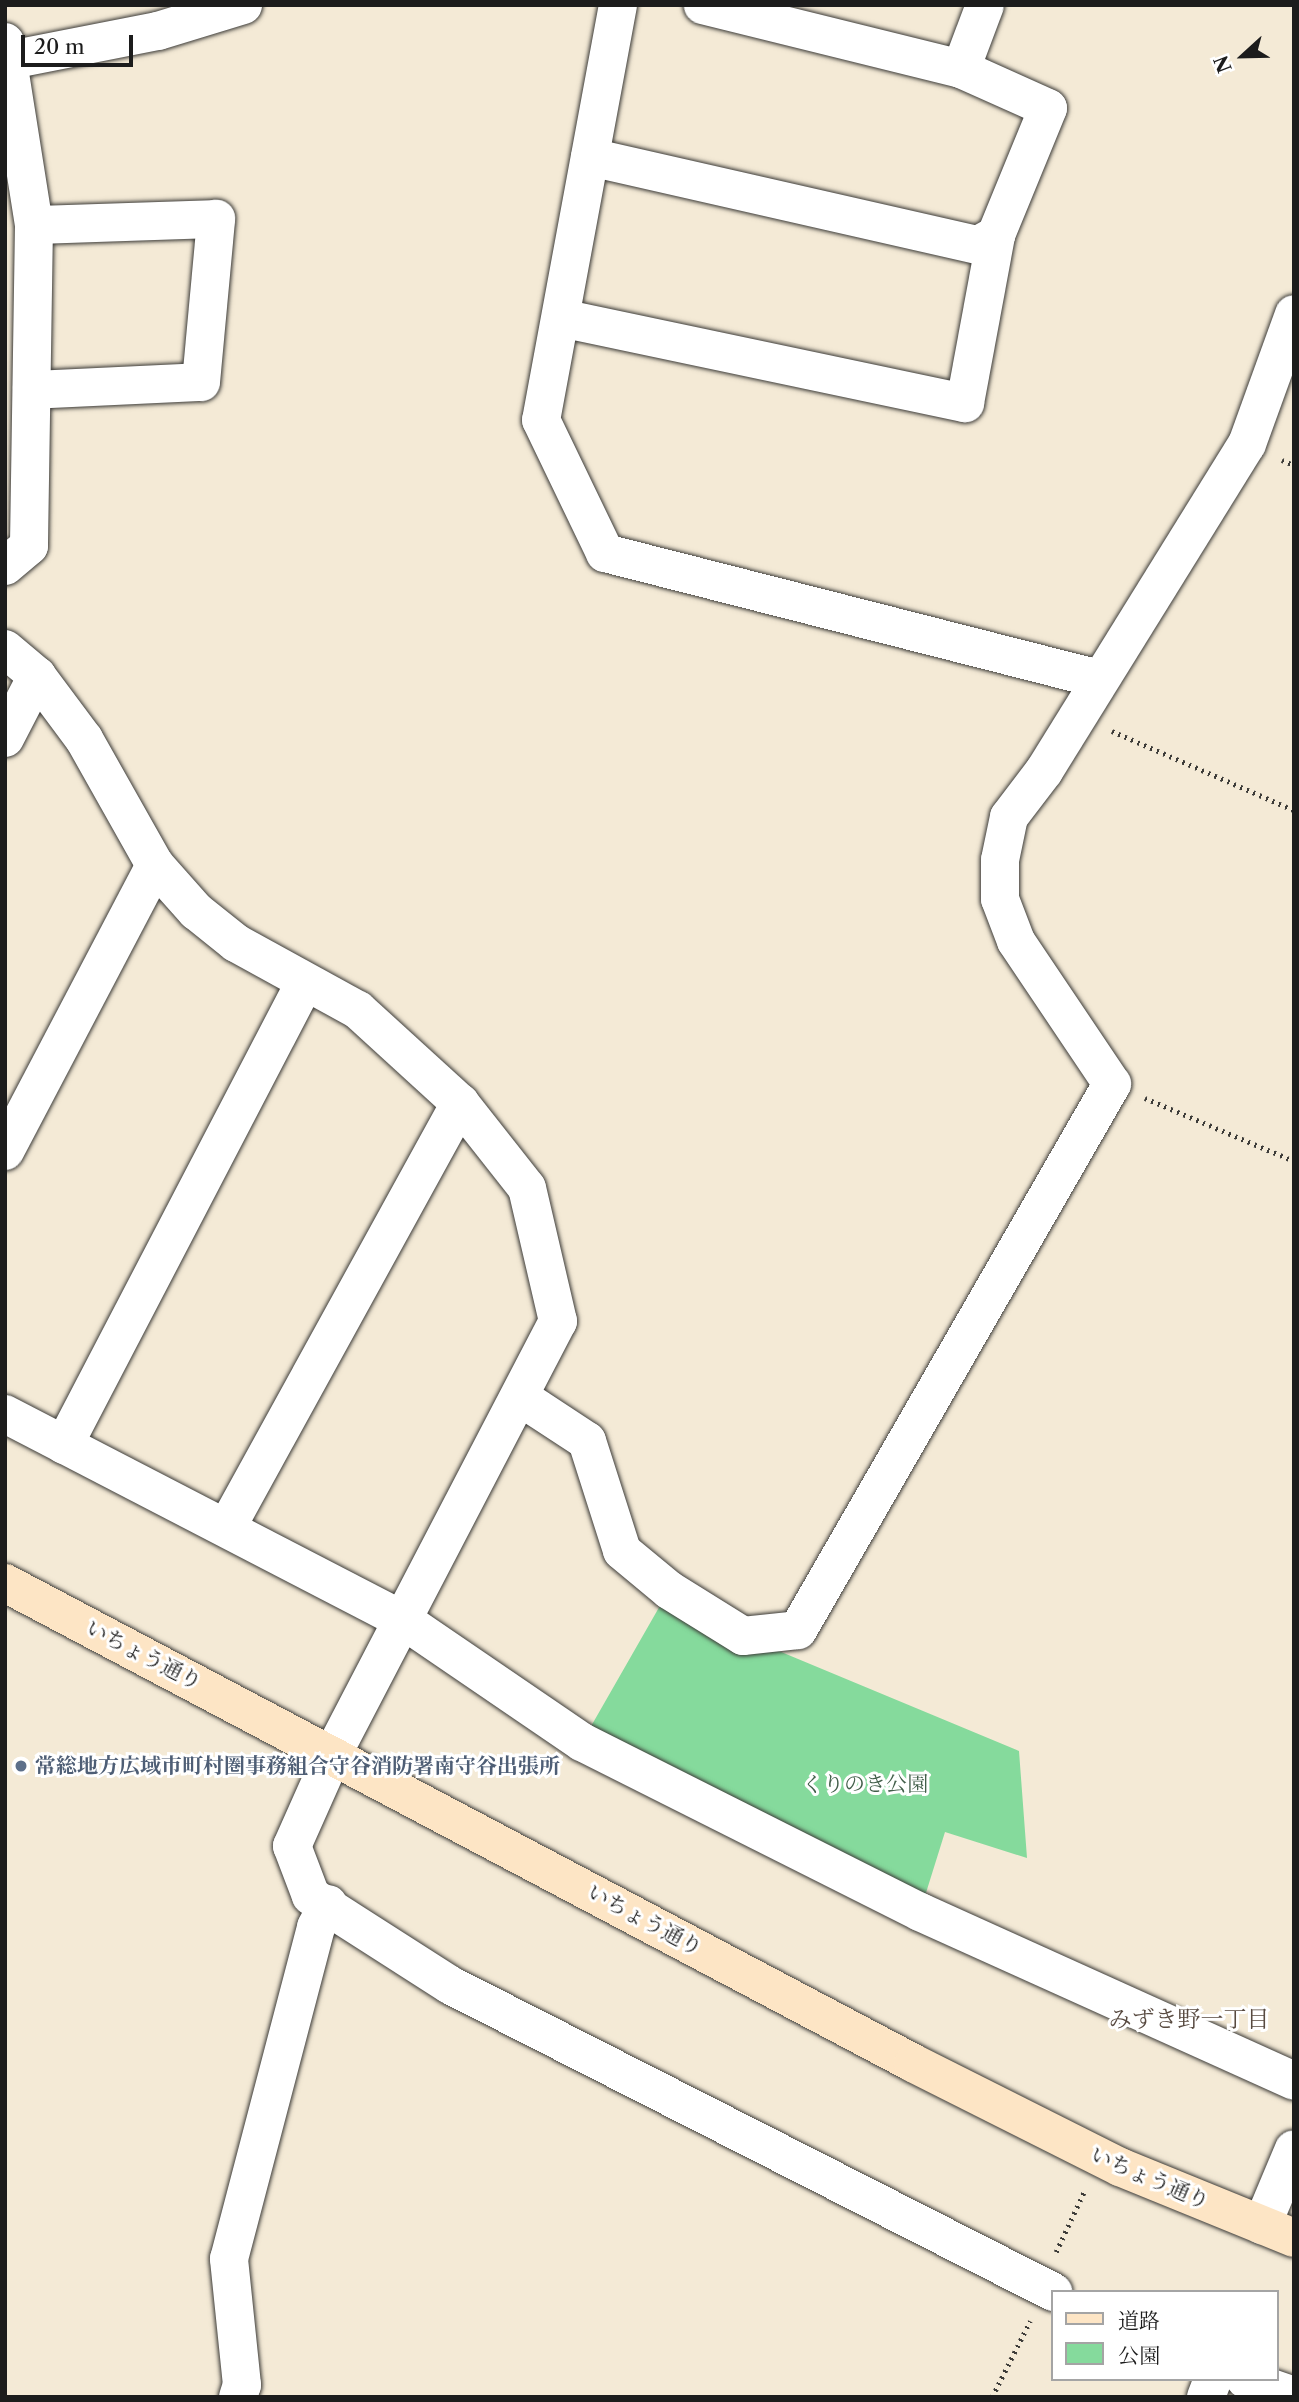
<!DOCTYPE html>
<meta charset="utf-8">
<style>
body{margin:0}
#map{position:relative;width:1299px;height:2402px;overflow:hidden;background:#f4ead6;font-family:"Libre Caslon Text","Noto Serif JP",serif}
div>[style]{position:absolute}
.green>*{inset:0;background:#85da9c}
.path>*{height:4.5px;margin-top:-2.25px;transform-origin:0;background:repeating-linear-gradient(90deg,#3c3b38 0 2px,transparent 0 7px)}
.roads{filter:drop-shadow(0 0 2px #3c3b38) drop-shadow(0 0 2px #3c3b38)}
.street>*{height:38px;margin:-19px;padding:0 19px;transform-origin:19px;border-radius:19px;background:#fff}
.secondary>*{height:38px;margin:-19px;padding:0 19px;transform-origin:19px;border-radius:19px;background:#fde5c5}
.dots>*{width:19px;height:19px;translate:-50% -50%;box-sizing:border-box;border:4px solid #fff;border-radius:50%}
span{translate:-50% -50%;white-space:nowrap;text-align:center;line-height:1.15;-webkit-text-stroke:6px #fff;paint-order:stroke}
.street-label{font-size:21px;color:#1c1c1c}
.service-label{font-size:21px;color:#4e5e75;font-weight:700}
.left{translate:0 -50%;text-align:left}
.park-label{font-size:21px;color:#415e49}
.neighbourhood-label{font-size:23px;color:#584a40}
.frame{position:absolute;inset:0;border:7px solid #1c1c1c;pointer-events:none}
.legend{position:absolute;left:1051px;top:2290px;width:228px;height:91px;box-sizing:border-box;background:#fff;border:2px solid #a4a4a4;margin:0;padding:9px 12px;list-style:none;font-size:21px;color:#1c1c1c}
.legend li{display:flex;align-items:center;gap:14px;height:35px}
.legend b{width:35px;border:2px solid #a4a4a4}
.north{position:absolute;left:1208px;top:21px;width:70px;height:70px;-webkit-text-stroke:5px #fff;paint-order:stroke;rotate:248deg;font-size:19px;font-weight:700;line-height:28px;text-align:center;color:#1c1c1c}
.north::after{content:'';display:block;margin:auto;width:24px;height:32px;background:#1c1c1c;clip-path:polygon(50% 0,100% 100%,50% 72%,0 100%)}
.scale{position:absolute;left:21px;top:35px;width:112px;height:32px;box-sizing:border-box;border:4px solid #1c1c1c;border-top:0;padding-left:9px;font-size:21px;line-height:24px;white-space:nowrap;color:#1c1c1c;-webkit-text-stroke:5px #fff;paint-order:stroke}
</style>
<div id="map">
<div class="green">
<i style="clip-path:polygon(669px 1590px,743px 1636px,1019px 1751px,1027px 1858px,945px 1832px,920px 1912px,582px 1742px)"></i>
</div>
<div class="path">
<i style="left:1282px;top:460px;width:13px;rotate:23deg"></i>
<i style="left:1112px;top:731px;width:198px;rotate:23.5deg"></i>
<i style="left:1145px;top:1098px;width:162px;rotate:22.9deg"></i>
<i style="left:1056px;top:2252px;width:66px;rotate:-65deg"></i>
<i style="left:992px;top:2397px;width:85px;rotate:-63.4deg"></i>
</div>
<div class="roads">
<div class="street">
<i style="left:618px;top:5px;width:422px;rotate:100.5deg"></i>
<i style="left:541px;top:420px;width:148px;rotate:64.3deg"></i>
<i style="left:605px;top:553px;width:510px;rotate:14.31deg"></i>
<i style="left:5px;top:42px;width:185px;rotate:81deg"></i>
<i style="left:34px;top:225px;width:321px;rotate:90.9deg"></i>
<i style="left:29px;top:546px;width:31px;rotate:140deg"></i>
<i style="left:5px;top:61px;width:156px;rotate:-11.1deg"></i>
<i style="left:158px;top:31px;width:89px;rotate:-17deg"></i>
<i style="left:961px;top:69px;width:68px;rotate:-69.4deg"></i>
<i style="left:590px;top:157px;width:398px;rotate:12.8deg"></i>
<i style="left:978px;top:245px;width:21px;rotate:-29deg"></i>
<i style="left:561px;top:318px;width:413px;rotate:11.9deg"></i>
<i style="left:965px;top:403px;width:171px;rotate:-79.5deg"></i>
<i style="left:996px;top:235px;width:137px;rotate:-67.7deg"></i>
<i style="left:1048px;top:108px;width:95px;rotate:-155.9deg"></i>
<i style="left:961px;top:69px;width:266px;rotate:-166.1deg"></i>
<i style="left:32px;top:390px;width:169px;rotate:-2.7deg"></i>
<i style="left:201px;top:382px;width:164px;rotate:-84.7deg"></i>
<i style="left:216px;top:219px;width:182px;rotate:178.1deg"></i>
<i style="left:5px;top:649px;width:42px;rotate:40.2deg"></i>
<i style="left:37px;top:676px;width:79px;rotate:53.3deg"></i>
<i style="left:84px;top:739px;width:145px;rotate:60.6deg"></i>
<i style="left:155px;top:865px;width:62px;rotate:48.3deg"></i>
<i style="left:196px;top:911px;width:51px;rotate:38.7deg"></i>
<i style="left:236px;top:943px;width:139px;rotate:28.8deg"></i>
<i style="left:358px;top:1010px;width:138px;rotate:42.4deg"></i>
<i style="left:460px;top:1103px;width:108px;rotate:51.8deg"></i>
<i style="left:527px;top:1188px;width:137px;rotate:76.9deg"></i>
<i style="left:558px;top:1321px;width:488px;rotate:117.5deg"></i>
<i style="left:333px;top:1754px;width:101px;rotate:114deg"></i>
<i style="left:292px;top:1846px;width:53px;rotate:69.2deg"></i>
<i style="left:311px;top:1896px;width:165px;rotate:32.6deg"></i>
<i style="left:450px;top:1985px;width:677px;rotate:26.98deg"></i>
<i style="left:5px;top:738px;width:70px;rotate:-62.7deg"></i>
<i style="left:5px;top:1151px;width:323px;rotate:-62.3deg"></i>
<i style="left:520px;top:1397px;width:80px;rotate:33.3deg"></i>
<i style="left:587px;top:1441px;width:115px;rotate:72.3deg"></i>
<i style="left:622px;top:1551px;width:61px;rotate:39.7deg"></i>
<i style="left:669px;top:1590px;width:87px;rotate:31.9deg"></i>
<i style="left:743px;top:1636px;width:55px;rotate:-6.2deg"></i>
<i style="left:798px;top:1630px;width:630px;rotate:-60.1deg"></i>
<i style="left:1112px;top:1084px;width:172px;rotate:-123.9deg"></i>
<i style="left:1016px;top:941px;width:45px;rotate:-110.9deg"></i>
<i style="left:1000px;top:899px;width:39px;rotate:-90deg"></i>
<i style="left:1000px;top:860px;width:44px;rotate:-78.2deg"></i>
<i style="left:1009px;top:817px;width:58px;rotate:-52.7deg"></i>
<i style="left:1044px;top:771px;width:385px;rotate:-58.2deg"></i>
<i style="left:1247px;top:444px;width:138px;rotate:-70.1deg"></i>
<i style="left:5px;top:1414px;width:448px;rotate:27.4deg"></i>
<i style="left:403px;top:1620px;width:217px;rotate:34.3deg"></i>
<i style="left:582px;top:1742px;width:378px;rotate:26.7deg"></i>
<i style="left:920px;top:1912px;width:410px;rotate:24.3deg"></i>
<i style="left:64px;top:1445px;width:522px;rotate:-62.5deg"></i>
<i style="left:227px;top:1527px;width:484px;rotate:-61.2deg"></i>
<i style="left:1262px;top:2225px;width:82px;rotate:-67.2deg"></i>
<i style="left:1245px;top:2379px;width:52px;rotate:19.1deg"></i>
<i style="left:238px;top:2397px;width:13px;rotate:-72deg"></i>
<i style="left:242px;top:2385px;width:127px;rotate:-95.9deg"></i>
<i style="left:229px;top:2259px;width:343px;rotate:-75.3deg"></i>
<i style="left:316px;top:1927px;width:26px;rotate:-62deg"></i>
<i style="left:1206px;top:2397px;width:19px;rotate:-69deg"></i>
</div>
<div class="secondary">
<i style="left:5px;top:1583px;width:1027px;rotate:27.86deg"></i>
<i style="left:913px;top:2063px;width:232px;rotate:26.7deg"></i>
<i style="left:1120px;top:2167px;width:188px;rotate:22.2deg"></i>
</div>
</div>
<div class="dots">
<i style="left:21px;top:1766px;background:#5c6f8a"></i>
</div>
<div class="street-label">
<span style="left:144px;top:1655px;rotate:27deg">いちょう通り</span>
<span style="left:645px;top:1920px;rotate:28deg">いちょう通り</span>
<span style="left:1150px;top:2178px;rotate:23deg">いちょう通り</span>
</div>
<div class="service-label">
<span class="left" style="left:35px;top:1766px">常総地方広域市町村圏事務組合守谷消防署南守谷出張所</span>
</div>
<div class="park-label">
<span style="left:865px;top:1784px">くりのき公園</span>
</div>
<div class="neighbourhood-label">
<span style="left:1189px;top:2019px">みずき野一丁目</span>
</div>
<div class="frame"></div>
<ul class="legend">
<li><b style="height:9px;background:#fde5c5"></b>道路</li>
<li><b style="height:19px;background:#85da9c"></b>公園</li>
</ul>
<div class="north">N</div>
<div class="scale">20 m</div>
</div>
